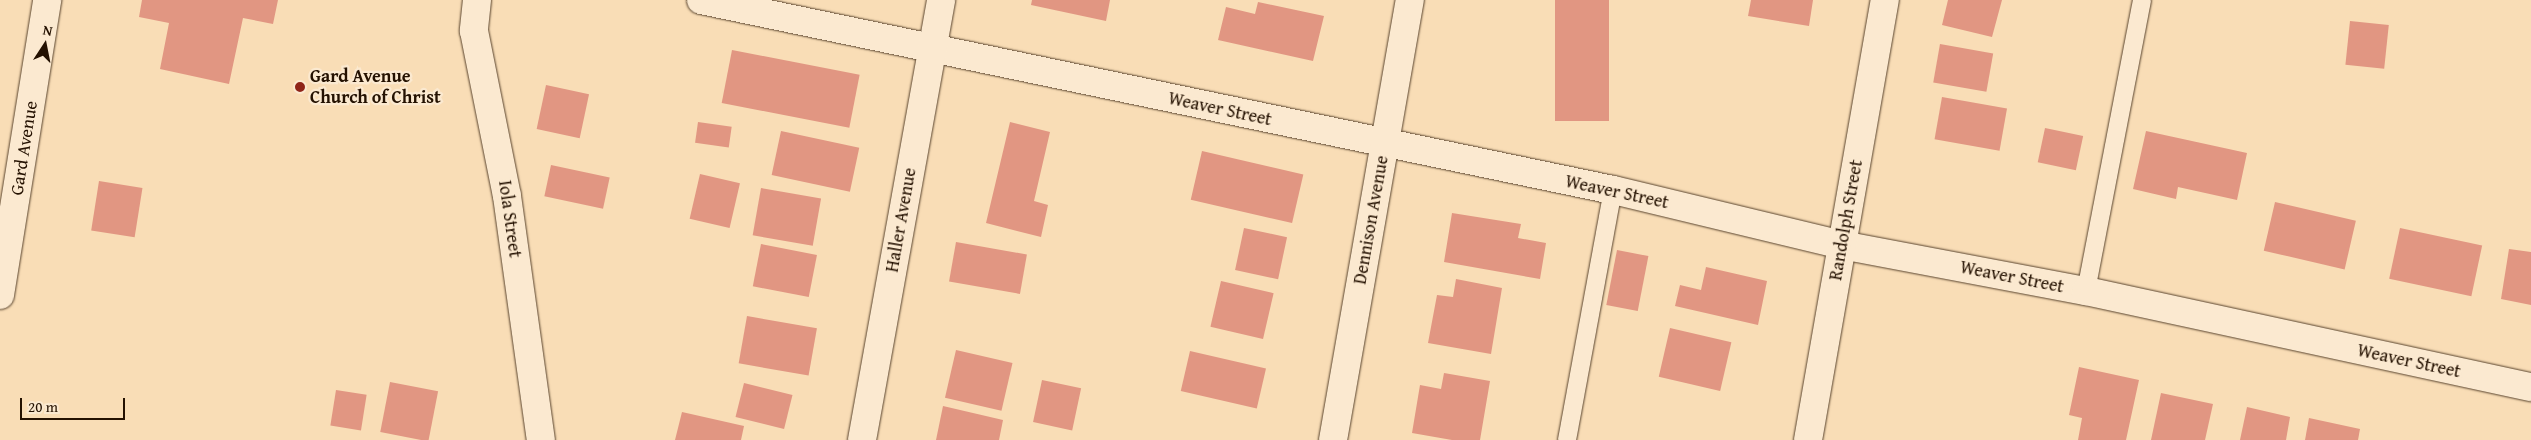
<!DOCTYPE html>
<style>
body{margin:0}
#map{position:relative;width:2531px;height:440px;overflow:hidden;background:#f9ddb6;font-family:"Gentium Book Plus",serif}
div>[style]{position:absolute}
.building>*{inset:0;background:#e19682;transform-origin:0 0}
.roads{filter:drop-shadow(0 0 1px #59442e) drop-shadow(0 0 1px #59442e)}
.lane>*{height:18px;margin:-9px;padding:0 9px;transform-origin:9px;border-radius:9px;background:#fbe9d0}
.street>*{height:28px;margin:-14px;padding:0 14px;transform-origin:14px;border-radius:14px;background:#fbe9d0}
.dots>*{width:14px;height:14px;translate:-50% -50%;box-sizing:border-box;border:2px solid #fbe9d0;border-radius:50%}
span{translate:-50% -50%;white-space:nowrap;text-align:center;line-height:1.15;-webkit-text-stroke:4.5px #fbe9d0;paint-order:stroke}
.poi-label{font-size:18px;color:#241101;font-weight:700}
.left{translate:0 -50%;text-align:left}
.street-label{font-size:18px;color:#241101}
.north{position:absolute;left:20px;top:20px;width:50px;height:50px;-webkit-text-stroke:4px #fbe9d0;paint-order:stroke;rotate:11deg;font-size:14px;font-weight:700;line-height:20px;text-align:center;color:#241101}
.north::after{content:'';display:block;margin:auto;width:18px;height:22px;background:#241101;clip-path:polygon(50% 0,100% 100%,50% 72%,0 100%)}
.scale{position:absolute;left:20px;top:398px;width:105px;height:22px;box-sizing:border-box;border:2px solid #241101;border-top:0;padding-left:6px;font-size:15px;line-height:18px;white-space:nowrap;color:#241101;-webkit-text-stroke:4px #fbe9d0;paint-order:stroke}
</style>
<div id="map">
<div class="building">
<i style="clip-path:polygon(142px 0,278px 0,273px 24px,243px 18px,229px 84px,160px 69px,169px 23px,139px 17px)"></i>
<i style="clip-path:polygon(1032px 0,1110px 0,1106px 21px,1031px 5px)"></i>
<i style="left:1555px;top:0;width:54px;height:121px"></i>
<i style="clip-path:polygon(1751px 0,1813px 0,1809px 26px,1748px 16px)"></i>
<i style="clip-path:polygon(1948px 0,2002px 0,1992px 37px,1942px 25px)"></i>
<i style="clip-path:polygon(1258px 2px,1324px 16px,1313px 61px,1218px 40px,1226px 7px,1255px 14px)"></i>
<i style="left:2350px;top:21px;width:39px;height:44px;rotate:6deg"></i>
<i style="left:1940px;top:44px;width:54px;height:39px;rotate:10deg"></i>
<i style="left:732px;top:50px;width:130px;height:54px;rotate:11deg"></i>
<i style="left:546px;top:85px;width:44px;height:45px;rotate:12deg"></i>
<i style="left:1942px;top:97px;width:66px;height:43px;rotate:10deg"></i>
<i style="left:698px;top:122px;width:34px;height:21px;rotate:8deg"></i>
<i style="clip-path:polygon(1010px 122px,1050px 132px,1034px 201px,1048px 205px,1041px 237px,986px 223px)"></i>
<i style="left:2045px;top:128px;width:39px;height:35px;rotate:12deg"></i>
<i style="left:781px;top:131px;width:80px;height:45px;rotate:12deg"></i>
<i style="clip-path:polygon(2146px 131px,2247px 153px,2237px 200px,2178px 187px,2176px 199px,2133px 189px)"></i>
<i style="left:1202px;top:151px;width:104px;height:50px;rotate:13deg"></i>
<i style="left:551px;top:165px;width:60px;height:32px;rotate:12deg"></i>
<i style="left:700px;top:174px;width:41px;height:46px;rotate:13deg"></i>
<i style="left:99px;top:181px;width:44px;height:50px;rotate:9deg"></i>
<i style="left:761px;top:188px;width:61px;height:48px;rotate:10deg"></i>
<i style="left:2275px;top:202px;width:83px;height:50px;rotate:13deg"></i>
<i style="clip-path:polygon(1452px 213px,1521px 224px,1518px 238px,1546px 243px,1540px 279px,1444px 262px)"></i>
<i style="left:1244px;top:228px;width:44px;height:43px;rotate:12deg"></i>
<i style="left:2400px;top:228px;width:84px;height:52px;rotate:12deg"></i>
<i style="left:956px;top:242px;width:72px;height:40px;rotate:10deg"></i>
<i style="left:761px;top:244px;width:57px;height:43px;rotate:11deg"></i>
<i style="clip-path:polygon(2509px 249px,2531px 252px,2531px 305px,2501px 299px)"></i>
<i style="left:1617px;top:250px;width:32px;height:56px;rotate:11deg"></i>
<i style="clip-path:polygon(1706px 267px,1767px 281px,1758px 325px,1675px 306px,1680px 285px,1701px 290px)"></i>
<i style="clip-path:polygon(1456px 279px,1502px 288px,1491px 354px,1428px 343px,1437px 295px,1453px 297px)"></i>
<i style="left:1221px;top:281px;width:54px;height:47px;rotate:13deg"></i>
<i style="left:747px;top:316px;width:71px;height:48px;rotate:10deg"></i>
<i style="left:1670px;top:328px;width:63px;height:50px;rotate:13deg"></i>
<i style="left:956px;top:350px;width:58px;height:49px;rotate:13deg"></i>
<i style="left:1190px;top:351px;width:78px;height:41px;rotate:13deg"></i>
<i style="clip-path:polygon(2079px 367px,2139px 380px,2126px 440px,2078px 440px,2082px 418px,2069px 415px)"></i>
<i style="clip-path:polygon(1444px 373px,1490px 381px,1480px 440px,1452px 440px,1412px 433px,1420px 385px,1441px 389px)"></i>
<i style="left:1042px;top:380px;width:40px;height:43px;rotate:12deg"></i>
<i style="left:390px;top:382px;width:49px;height:51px;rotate:11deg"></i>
<i style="left:744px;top:383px;width:50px;height:35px;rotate:14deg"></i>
<i style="left:336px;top:390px;width:31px;height:36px;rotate:9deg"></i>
<i style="clip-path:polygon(2161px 393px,2213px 404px,2205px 440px,2151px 440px)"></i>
<i style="clip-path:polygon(943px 406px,1003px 420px,999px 440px,936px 440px)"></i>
<i style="clip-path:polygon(2247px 407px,2290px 417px,2286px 440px,2240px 440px)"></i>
<i style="clip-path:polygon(682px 412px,744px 426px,741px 440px,675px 440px)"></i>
<i style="clip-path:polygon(2309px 418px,2360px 429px,2358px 440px,2305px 440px)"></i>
</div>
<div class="roads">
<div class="lane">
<i style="left:2086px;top:291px;width:296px;rotate:-79.1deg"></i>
<i style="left:1567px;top:440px;width:254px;rotate:-79.6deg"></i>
</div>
<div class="street">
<i style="left:477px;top:0;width:31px;rotate:96deg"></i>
<i style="left:474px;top:31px;width:168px;rotate:78.7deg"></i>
<i style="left:507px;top:196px;width:246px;rotate:82.1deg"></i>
<i style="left:701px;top:0;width:932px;rotate:11.77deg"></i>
<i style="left:1613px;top:190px;width:236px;rotate:13.5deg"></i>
<i style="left:1842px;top:245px;width:248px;rotate:10.7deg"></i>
<i style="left:2086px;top:291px;width:455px;rotate:12.2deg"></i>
<i style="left:0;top:295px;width:299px;rotate:-80.9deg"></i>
<i style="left:862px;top:440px;width:447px;rotate:-79.8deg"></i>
<i style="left:1333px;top:440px;width:447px;rotate:-80.1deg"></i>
<i style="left:1808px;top:440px;width:447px;rotate:-80.1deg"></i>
</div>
</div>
<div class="dots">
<i style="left:300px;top:87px;background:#8f2418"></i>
</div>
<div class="poi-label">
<span class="left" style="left:310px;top:87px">Gard Avenue<br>Church of Christ</span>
</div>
<div class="street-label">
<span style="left:1220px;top:109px;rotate:12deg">Weaver Street</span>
<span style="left:24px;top:148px;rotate:-81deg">Gard Avenue</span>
<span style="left:1617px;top:192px;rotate:12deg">Weaver Street</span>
<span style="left:510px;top:219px;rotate:82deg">Iola Street</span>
<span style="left:901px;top:220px;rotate:-80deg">Haller Avenue</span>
<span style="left:1371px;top:220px;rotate:-80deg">Dennison Avenue</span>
<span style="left:1846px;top:220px;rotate:-80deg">Randolph Street</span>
<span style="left:2012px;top:277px;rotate:11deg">Weaver Street</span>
<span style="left:2409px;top:361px;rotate:12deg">Weaver Street</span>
</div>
<div class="north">N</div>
<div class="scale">20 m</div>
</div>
